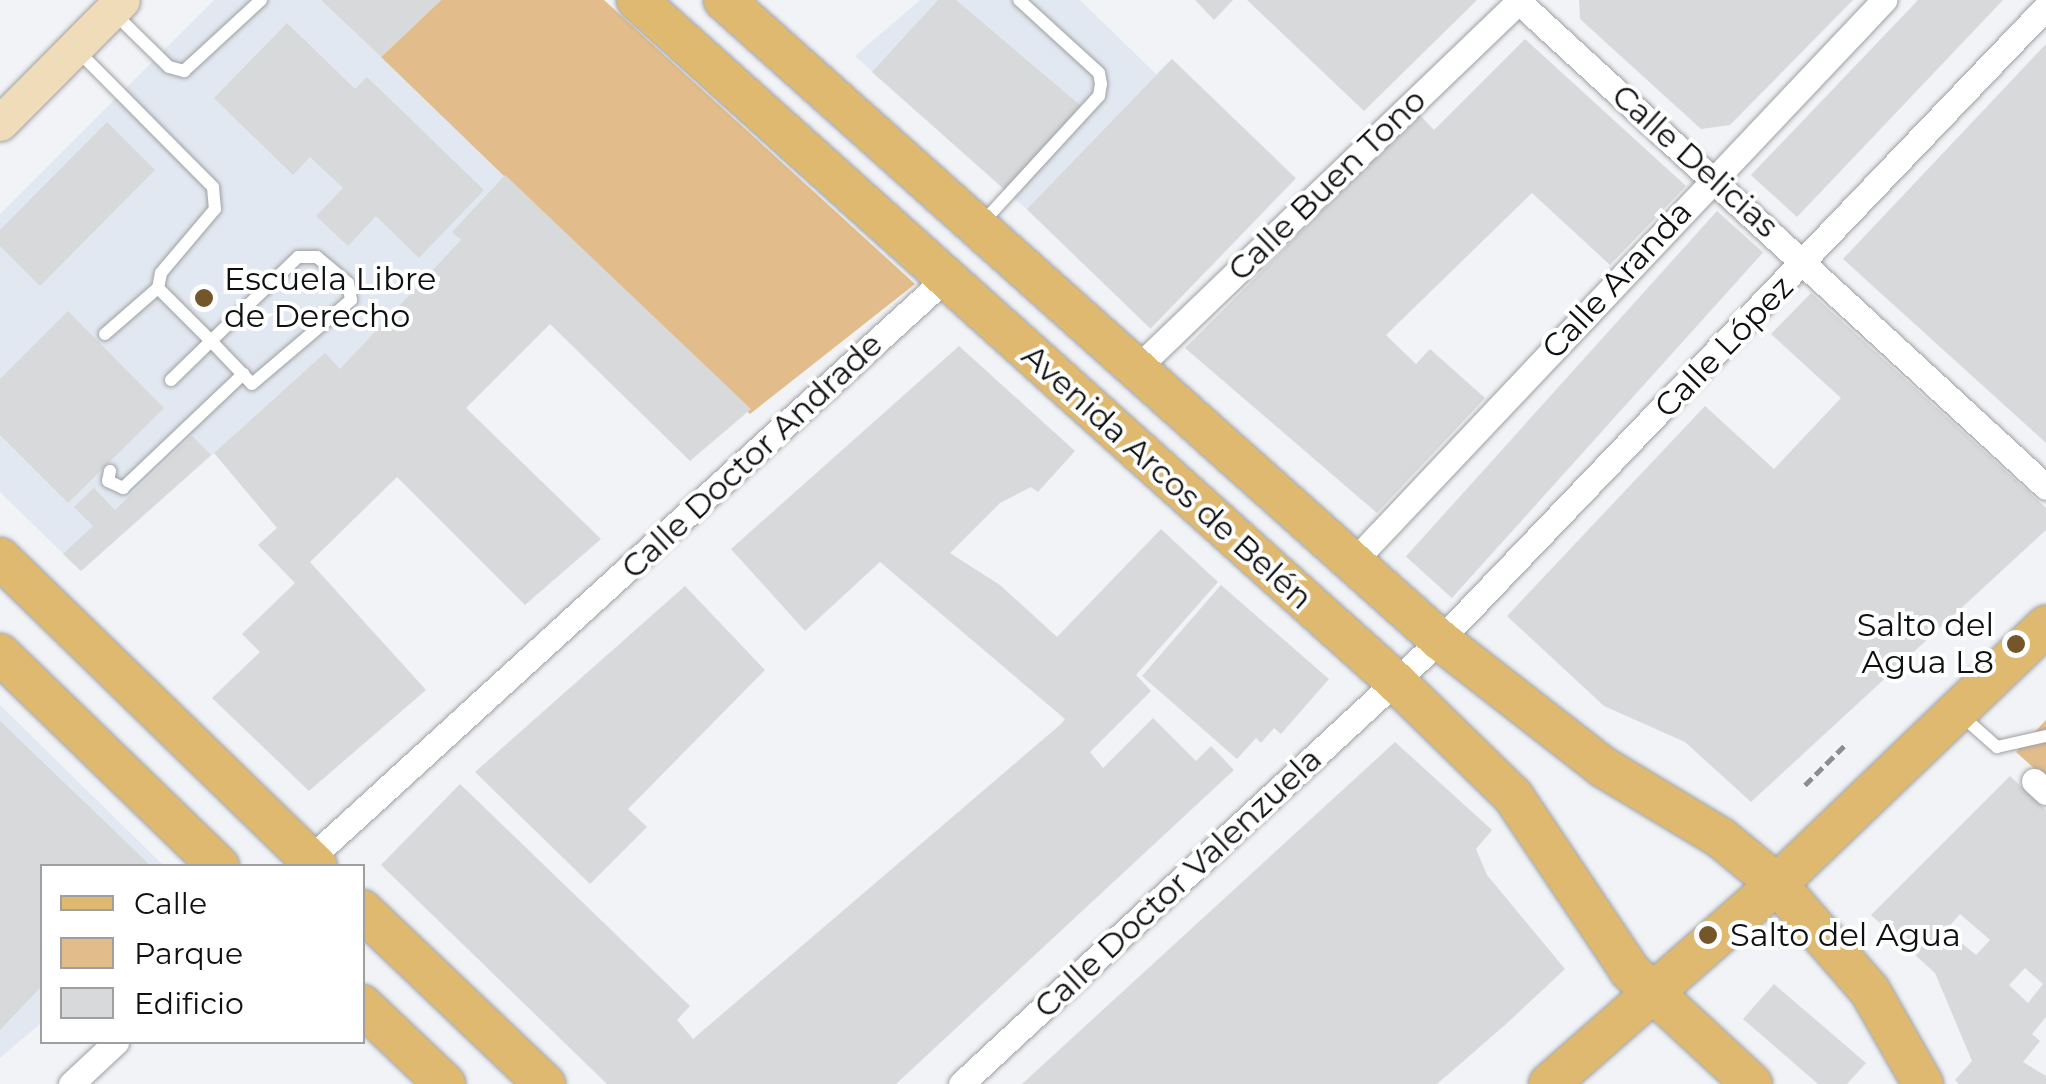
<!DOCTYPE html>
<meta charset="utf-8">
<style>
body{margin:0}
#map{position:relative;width:2046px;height:1084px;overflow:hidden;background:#f1f3f6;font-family:Montserrat,sans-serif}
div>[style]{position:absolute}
.built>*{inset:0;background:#e2e8f1}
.green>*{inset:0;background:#e2bd8b}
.building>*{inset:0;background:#d7d9db;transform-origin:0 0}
.path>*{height:5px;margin-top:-2.5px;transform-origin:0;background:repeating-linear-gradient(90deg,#8c8d8f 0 10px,transparent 0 15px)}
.roads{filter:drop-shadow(0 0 2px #9ea0a2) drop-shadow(0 0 2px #9ea0a2)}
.service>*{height:12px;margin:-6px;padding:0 6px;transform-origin:6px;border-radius:6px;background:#fff}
.minor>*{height:25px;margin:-12.5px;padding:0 12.5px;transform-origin:12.5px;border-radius:12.5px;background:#fff}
.secondary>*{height:35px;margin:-17.5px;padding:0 17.5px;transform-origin:17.5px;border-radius:17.5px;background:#f0dcb8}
.primary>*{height:40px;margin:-20px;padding:0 20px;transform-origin:20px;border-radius:20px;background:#e0b971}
.dots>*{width:28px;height:28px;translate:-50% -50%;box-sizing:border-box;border:5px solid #fff;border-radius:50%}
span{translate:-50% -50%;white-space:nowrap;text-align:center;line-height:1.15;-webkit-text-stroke:8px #fff;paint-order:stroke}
.street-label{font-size:32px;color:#0f1011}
.poi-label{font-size:32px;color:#0f1011}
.left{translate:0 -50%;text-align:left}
.right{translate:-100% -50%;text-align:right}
.legend{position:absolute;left:40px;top:864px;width:325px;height:180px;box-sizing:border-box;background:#fff;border:2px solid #9f9fa0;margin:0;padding:12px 18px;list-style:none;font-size:30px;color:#0f1011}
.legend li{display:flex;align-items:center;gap:20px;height:50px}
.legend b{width:50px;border:2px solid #9f9fa0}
</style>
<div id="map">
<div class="built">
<i style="clip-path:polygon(214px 0,321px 0,505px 175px,453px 232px,461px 241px,341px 371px,325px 355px,81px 571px,0 492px,0 214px)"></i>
<i style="clip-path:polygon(920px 0,1080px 0,1156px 74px,1172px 59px,1296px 178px,1150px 319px,855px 56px)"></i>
<i style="clip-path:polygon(0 705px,164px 866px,42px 866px,42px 1022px,0 1058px)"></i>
</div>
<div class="green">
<i style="clip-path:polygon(441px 0,604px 0,915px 284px,750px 414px,381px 57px)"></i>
<i style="clip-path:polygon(2046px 720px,2046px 779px,2016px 752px)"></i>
</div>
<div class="building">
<i style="clip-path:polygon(321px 0,441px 0,381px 57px)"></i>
<i style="clip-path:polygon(938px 0,956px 0,1081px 106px,1005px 190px,872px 72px)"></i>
<i style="clip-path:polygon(1195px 0,1233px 0,1214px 20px)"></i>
<i style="clip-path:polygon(1247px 0,1477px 0,1364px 111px)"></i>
<i style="clip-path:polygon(1579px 0,1853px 0,1730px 125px,1701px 129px,1580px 19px)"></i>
<i style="clip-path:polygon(1918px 0,2003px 0,1797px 217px,1751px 175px)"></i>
<i style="clip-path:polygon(287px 23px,355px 89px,367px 77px,484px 190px,419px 258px,376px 216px,348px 246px,316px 216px,343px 188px,310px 157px,293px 175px,214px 98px)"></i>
<i style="clip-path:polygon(1525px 39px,1686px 186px,1610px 265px,1532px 193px,1386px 335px,1416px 364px,1430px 349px,1485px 398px,1377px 513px,1185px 348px,1419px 114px,1434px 130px)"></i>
<i style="clip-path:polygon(2046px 44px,2046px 443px,1843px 259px)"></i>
<i style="left:1172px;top:59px;width:172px;height:209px;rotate:44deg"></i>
<i style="clip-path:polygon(107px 122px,155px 170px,40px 286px,0 246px,0 230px)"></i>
<i style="clip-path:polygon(505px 175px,751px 409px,690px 461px,550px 324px,466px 408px,601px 539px,525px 605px,397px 477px,310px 562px,426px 690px,309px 791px,212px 698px,260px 652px,242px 634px,295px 583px,258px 545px,277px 528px,214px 453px,325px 353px,340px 369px,461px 240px,452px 232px)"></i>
<i style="left:1717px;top:211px;width:62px;height:465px;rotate:42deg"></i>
<i style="clip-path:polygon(1811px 293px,2046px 508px,2046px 530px,1751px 802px,1685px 742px,1604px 706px,1507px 616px,1705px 406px,1774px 469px,1841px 398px,1771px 334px)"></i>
<i style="clip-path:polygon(68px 311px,164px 408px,68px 503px,0 435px,0 379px)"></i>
<i style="clip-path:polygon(959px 346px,1075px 451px,1038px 492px,1031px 487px,1000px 503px,950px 553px,1000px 585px,1057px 637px,1161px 529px,1218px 582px,1136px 675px,1151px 691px,1090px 752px,1103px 768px,1153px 718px,1196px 761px,1211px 746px,1234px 770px,896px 1084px,607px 1084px,381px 865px,460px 784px,690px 1006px,677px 1020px,693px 1039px,1061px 724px,1065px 719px,880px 562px,805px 631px,731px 549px)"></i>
<i style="clip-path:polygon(192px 436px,211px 455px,81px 571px,63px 554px,93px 526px,74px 507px,94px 488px,115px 510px)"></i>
<i style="clip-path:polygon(1221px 585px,1329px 679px,1281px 734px,1274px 728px,1261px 743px,1256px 738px,1237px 759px,1142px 676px)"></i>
<i style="clip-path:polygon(685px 586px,765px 670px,628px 809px,647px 827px,590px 884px,475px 772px)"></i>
<i style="clip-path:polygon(0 721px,151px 866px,42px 866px,42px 986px,0 1030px)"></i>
<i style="clip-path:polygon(1395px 742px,1492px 830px,1476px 849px,1487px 875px,1565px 969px,1505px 1025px,1437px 1084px,1022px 1084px)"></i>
<i style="clip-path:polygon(evenodd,2010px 776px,2046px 810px,2046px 1017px,2032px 1034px,2040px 1041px,2023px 1062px,2046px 1076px,2046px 1084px,1959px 1084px,1955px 1080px,1972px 1061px,1935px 973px,1871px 915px,2010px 776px,1960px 914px,1990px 940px,1976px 955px,1946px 930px,1960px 914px,2010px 776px,2025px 968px,2043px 984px,2028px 1003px,2009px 985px,2025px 968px)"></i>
<i style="clip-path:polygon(1774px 984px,1866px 1063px,1847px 1084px,1818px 1084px,1743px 1019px)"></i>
</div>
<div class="path">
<i style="left:1805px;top:785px;width:57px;rotate:-45deg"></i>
</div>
<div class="roads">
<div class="service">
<i style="left:113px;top:12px;width:78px;rotate:44.5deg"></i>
<i style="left:169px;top:67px;width:16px;rotate:15deg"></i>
<i style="left:184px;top:71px;width:105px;rotate:-42.7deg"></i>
<i style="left:76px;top:49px;width:194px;rotate:45.2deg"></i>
<i style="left:213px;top:187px;width:22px;rotate:85deg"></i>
<i style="left:215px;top:209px;width:84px;rotate:130.2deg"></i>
<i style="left:161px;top:273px;width:15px;rotate:101deg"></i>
<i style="left:158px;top:288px;width:75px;rotate:45deg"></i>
<i style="left:211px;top:341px;width:59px;rotate:46.4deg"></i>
<i style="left:252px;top:384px;width:130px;rotate:-40.3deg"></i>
<i style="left:351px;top:300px;width:17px;rotate:-100deg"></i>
<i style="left:348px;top:283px;width:40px;rotate:-140deg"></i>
<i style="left:317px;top:257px;width:19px;rotate:180deg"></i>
<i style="left:298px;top:257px;width:121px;rotate:136deg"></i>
<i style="left:211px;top:341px;width:56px;rotate:135.7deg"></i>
<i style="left:983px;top:222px;width:171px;rotate:-47.4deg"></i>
<i style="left:1099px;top:96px;width:12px;rotate:-81deg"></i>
<i style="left:1101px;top:84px;width:11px;rotate:-100deg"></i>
<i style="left:1099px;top:73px;width:108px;rotate:-137.6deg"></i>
<i style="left:105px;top:334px;width:70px;rotate:-41deg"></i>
<i style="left:110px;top:471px;width:10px;rotate:101deg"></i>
<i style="left:108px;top:481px;width:17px;rotate:25deg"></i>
<i style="left:123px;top:488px;width:166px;rotate:-43.5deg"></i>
<i style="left:1962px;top:716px;width:47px;rotate:41.5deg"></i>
<i style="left:1997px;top:747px;width:50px;rotate:-12.7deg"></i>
</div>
<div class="minor">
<i style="left:1517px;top:0;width:719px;rotate:42.63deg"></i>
<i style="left:1135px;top:370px;width:534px;rotate:-43.86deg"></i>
<i style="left:1352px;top:563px;width:775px;rotate:-46.62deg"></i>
<i style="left:2034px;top:781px;width:16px;rotate:43deg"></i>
<i style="left:302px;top:866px;width:872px;rotate:-42.4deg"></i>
<i style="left:71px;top:1084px;width:62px;rotate:-43deg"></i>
<i style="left:961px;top:1084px;width:653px;rotate:-42.83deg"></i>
<i style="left:1440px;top:640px;width:876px;rotate:-46.25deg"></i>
</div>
<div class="secondary">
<i style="left:0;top:123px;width:173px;rotate:-45.2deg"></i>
</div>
<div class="primary">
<i style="left:637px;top:0;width:1020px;rotate:41.94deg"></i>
<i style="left:1396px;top:682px;width:163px;rotate:44.3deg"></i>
<i style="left:1513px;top:796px;width:211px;rotate:56.2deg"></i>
<i style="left:1630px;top:971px;width:166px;rotate:42.8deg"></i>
<i style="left:724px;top:0;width:960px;rotate:41.79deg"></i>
<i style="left:1440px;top:640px;width:207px;rotate:37.9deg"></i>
<i style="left:1603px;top:767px;width:138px;rotate:31deg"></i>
<i style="left:1721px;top:838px;width:72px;rotate:39.4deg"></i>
<i style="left:1777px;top:884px;width:142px;rotate:49deg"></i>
<i style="left:1870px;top:991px;width:107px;rotate:60.3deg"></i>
<i style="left:0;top:558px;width:442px;rotate:44.2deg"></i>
<i style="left:0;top:654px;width:305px;rotate:44.1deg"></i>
<i style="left:362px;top:910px;width:253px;rotate:43.6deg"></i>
<i style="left:362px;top:1005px;width:115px;rotate:43.6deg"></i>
<i style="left:1549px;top:1084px;width:303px;rotate:-41.3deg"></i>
<i style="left:1777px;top:884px;width:373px;rotate:-43.8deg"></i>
</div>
</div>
<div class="dots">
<i style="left:204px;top:298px;background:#75562b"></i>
<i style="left:2016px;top:644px;background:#75562b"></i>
<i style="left:1708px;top:935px;background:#75562b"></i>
</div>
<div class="street-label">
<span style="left:1695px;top:161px;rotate:42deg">Calle Delicias</span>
<span style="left:1327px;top:185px;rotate:-44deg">Calle Buen Tono</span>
<span style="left:1617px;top:280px;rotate:-47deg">Calle Aranda</span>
<span style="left:1724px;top:347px;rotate:-46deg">Calle López</span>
<span style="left:752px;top:456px;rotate:-43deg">Calle Doctor Andrade</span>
<span style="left:1167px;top:477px;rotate:42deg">Avenida Arcos de Belén</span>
<span style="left:1178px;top:883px;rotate:-43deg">Calle Doctor Valenzuela</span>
</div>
<div class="poi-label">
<span class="left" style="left:224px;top:298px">Escuela Libre<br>de Derecho</span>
<span class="right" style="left:1994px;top:644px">Salto del<br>Agua L8</span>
<span class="left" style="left:1730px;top:935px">Salto del Agua</span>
</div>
<ul class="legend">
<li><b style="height:12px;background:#e0b971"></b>Calle</li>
<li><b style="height:28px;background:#e2bd8b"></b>Parque</li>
<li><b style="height:28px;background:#d7d9db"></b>Edificio</li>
</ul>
</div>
